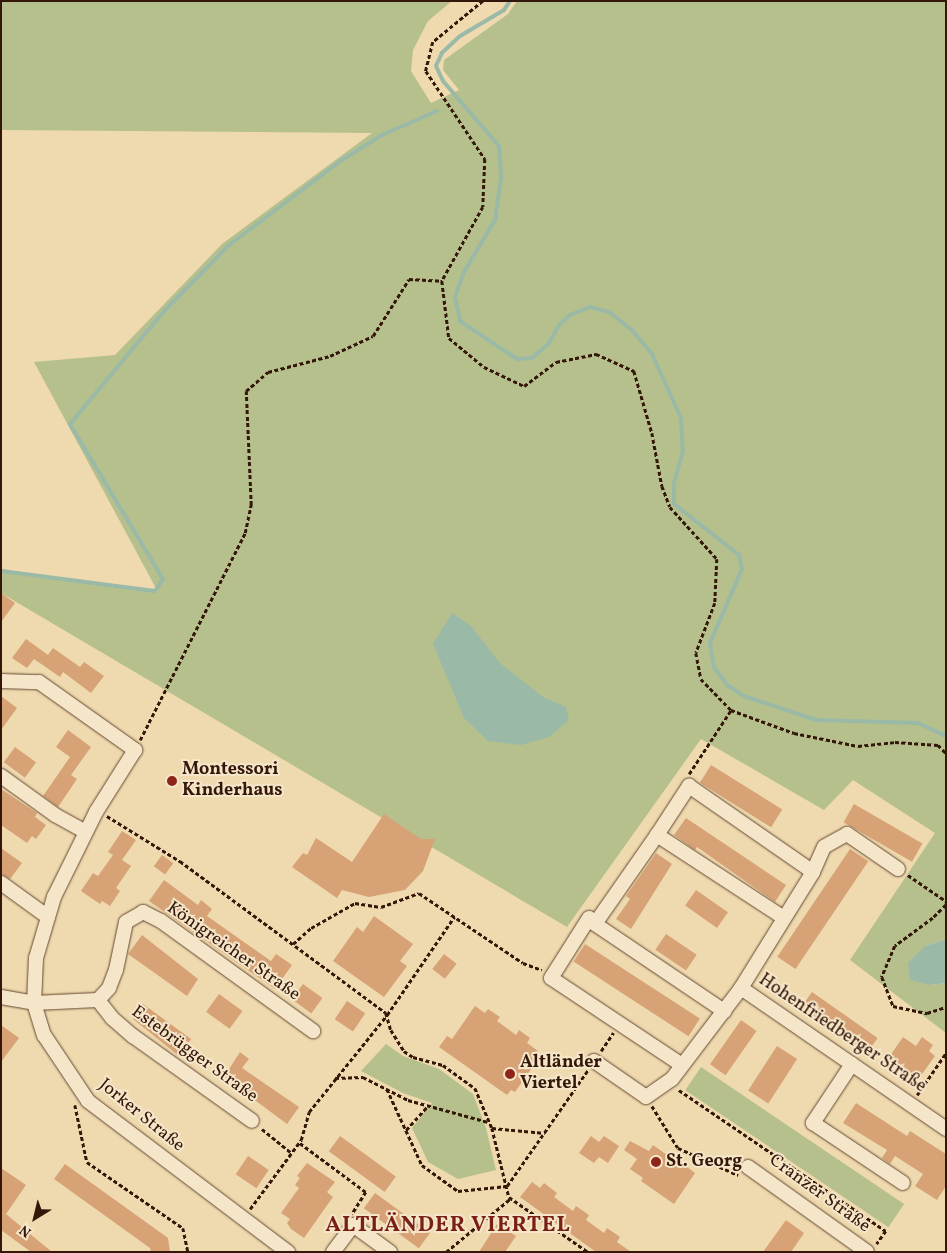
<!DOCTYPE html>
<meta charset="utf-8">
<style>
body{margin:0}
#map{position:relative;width:947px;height:1253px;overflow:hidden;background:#efd9ae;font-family:Vollkorn,serif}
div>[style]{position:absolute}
.green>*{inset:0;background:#b5c08d;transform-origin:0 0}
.water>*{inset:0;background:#9abaa7}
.stream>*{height:4px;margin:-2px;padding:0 2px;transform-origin:2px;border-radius:2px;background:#9abaa7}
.building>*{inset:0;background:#d7a376;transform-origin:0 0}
.path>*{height:2.5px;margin-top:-1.25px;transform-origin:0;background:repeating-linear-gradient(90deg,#341708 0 4px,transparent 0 6.5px)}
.roads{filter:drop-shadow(0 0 1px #634832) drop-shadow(0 0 1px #634832)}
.minor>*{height:14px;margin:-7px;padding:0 7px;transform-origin:7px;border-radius:7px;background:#f5e6ca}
.dots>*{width:14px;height:14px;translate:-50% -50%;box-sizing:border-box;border:2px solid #f5e6ca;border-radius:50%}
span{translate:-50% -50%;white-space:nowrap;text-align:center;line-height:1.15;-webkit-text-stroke:4px #f5e6ca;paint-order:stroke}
.poi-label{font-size:18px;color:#341708;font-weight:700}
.left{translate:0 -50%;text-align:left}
.street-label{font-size:18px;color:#341708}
.district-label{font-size:22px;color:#7a1f14;font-weight:700;letter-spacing:1px}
.frame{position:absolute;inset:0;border:2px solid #341708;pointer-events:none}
.north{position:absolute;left:10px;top:1193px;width:50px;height:50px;-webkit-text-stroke:4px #f5e6ca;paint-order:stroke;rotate:216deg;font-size:14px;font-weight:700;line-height:20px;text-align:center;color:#341708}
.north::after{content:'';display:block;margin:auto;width:18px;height:22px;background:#341708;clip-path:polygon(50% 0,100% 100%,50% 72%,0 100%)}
</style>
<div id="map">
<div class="green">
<i style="clip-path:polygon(1px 1px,452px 1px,428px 21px,413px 50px,411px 71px,431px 103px,459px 90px,443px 70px,444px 60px,508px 14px,517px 1px,946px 1px,946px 939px,925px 946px,931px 985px,946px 983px,946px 1033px,850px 960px,935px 833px,853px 780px,824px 810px,701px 739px,567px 927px,1px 593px,1px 569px,158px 592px,34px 362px,115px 355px,222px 244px,372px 133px,1px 130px)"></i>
<i style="clip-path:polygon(386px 1044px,403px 1056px,439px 1069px,473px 1094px,486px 1128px,496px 1170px,458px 1179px,428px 1162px,412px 1128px,432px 1103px,403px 1093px,361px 1071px)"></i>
<i style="left:701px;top:1067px;width:245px;height:28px;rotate:34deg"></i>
</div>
<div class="water">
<i style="clip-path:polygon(452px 613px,471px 626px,500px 663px,543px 697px,566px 707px,569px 720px,549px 737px,521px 745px,488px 741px,464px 718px,433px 644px)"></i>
<i style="clip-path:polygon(946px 939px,946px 983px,931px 985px,910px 980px,908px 963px,925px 946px)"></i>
</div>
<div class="stream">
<i style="left:510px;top:1px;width:11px;rotate:124deg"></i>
<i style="left:504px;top:10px;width:51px;rotate:149.4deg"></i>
<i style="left:460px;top:36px;width:25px;rotate:137deg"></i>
<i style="left:442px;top:53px;width:14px;rotate:115deg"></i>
<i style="left:436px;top:66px;width:17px;rotate:65deg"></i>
<i style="left:443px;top:81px;width:86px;rotate:49.3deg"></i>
<i style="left:499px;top:146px;width:32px;rotate:86deg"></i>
<i style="left:501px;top:178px;width:42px;rotate:98.1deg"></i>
<i style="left:495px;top:220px;width:61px;rotate:120.8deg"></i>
<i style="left:464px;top:272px;width:27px;rotate:110deg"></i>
<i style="left:455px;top:297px;width:25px;rotate:78deg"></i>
<i style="left:460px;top:321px;width:69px;rotate:33.7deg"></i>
<i style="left:517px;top:359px;width:15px;rotate:-4deg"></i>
<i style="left:532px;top:358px;width:23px;rotate:-41deg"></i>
<i style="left:549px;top:343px;width:21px;rotate:-61deg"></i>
<i style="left:559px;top:325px;width:15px;rotate:-42deg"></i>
<i style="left:570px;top:315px;width:22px;rotate:-22deg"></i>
<i style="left:590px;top:307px;width:20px;rotate:15deg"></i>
<i style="left:609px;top:312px;width:28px;rotate:38deg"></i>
<i style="left:631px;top:329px;width:33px;rotate:50deg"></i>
<i style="left:652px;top:354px;width:70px;rotate:65.6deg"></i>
<i style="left:681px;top:418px;width:33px;rotate:87deg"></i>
<i style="left:683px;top:451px;width:33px;rotate:106deg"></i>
<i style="left:674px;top:483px;width:21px;rotate:90deg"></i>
<i style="left:674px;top:504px;width:83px;rotate:38.1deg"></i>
<i style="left:739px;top:555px;width:14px;rotate:78deg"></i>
<i style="left:742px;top:569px;width:81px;rotate:113.4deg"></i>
<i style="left:710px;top:643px;width:24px;rotate:81deg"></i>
<i style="left:714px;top:667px;width:22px;rotate:54deg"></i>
<i style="left:727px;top:685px;width:20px;rotate:33deg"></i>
<i style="left:744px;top:696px;width:76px;rotate:18.4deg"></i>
<i style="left:816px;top:720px;width:102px;rotate:1.7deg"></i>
<i style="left:918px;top:723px;width:31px;rotate:25deg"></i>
<i style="left:1px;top:571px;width:155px;rotate:7.4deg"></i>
<i style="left:155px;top:591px;width:14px;rotate:-56deg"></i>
<i style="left:163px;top:579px;width:181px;rotate:-121deg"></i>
<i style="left:70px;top:424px;width:148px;rotate:-50.2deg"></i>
<i style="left:165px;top:310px;width:91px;rotate:-45.4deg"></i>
<i style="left:229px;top:245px;width:141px;rotate:-37deg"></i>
<i style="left:342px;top:160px;width:47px;rotate:-32deg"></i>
<i style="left:382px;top:135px;width:60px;rotate:-23.6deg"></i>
</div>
<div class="building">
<i style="clip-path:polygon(1px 593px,15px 603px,1px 622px)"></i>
<i style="clip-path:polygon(26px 639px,48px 655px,53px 648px,80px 667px,84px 662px,104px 676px,91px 693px,63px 672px,60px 677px,34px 659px,27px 668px,12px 658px)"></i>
<i style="clip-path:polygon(1px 696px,17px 708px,1px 730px)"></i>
<i style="clip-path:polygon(68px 730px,91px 747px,71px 775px,77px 779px,58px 807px,43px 796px,70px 757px,56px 747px)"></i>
<i style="left:15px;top:747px;width:26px;height:19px;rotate:36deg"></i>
<i style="left:711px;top:765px;width:84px;height:21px;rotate:32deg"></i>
<i style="clip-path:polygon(1px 789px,37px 813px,35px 817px,46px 825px,36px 839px,32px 836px,27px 843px,1px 825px)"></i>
<i style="left:854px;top:804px;width:79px;height:21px;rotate:30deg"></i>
<i style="clip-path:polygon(384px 814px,421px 839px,435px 839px,423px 871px,405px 890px,369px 897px,342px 890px,337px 898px,292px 867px,303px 853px,307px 855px,316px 838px,352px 862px)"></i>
<i style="clip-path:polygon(686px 818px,786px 885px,775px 902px,697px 847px,695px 850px,674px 835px)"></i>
<i style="clip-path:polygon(122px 831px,136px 840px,122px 860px,131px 866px,116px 888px,120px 891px,110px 906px,102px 901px,100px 904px,81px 891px,93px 873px,98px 876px,113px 855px,108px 852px)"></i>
<i style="clip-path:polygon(1px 848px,22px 863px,10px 879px,1px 874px)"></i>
<i style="left:850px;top:849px;width:22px;height:130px;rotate:34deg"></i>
<i style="clip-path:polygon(656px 853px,672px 864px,631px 929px,616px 919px,630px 899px,626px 896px)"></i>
<i style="left:162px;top:855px;width:14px;height:14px;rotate:36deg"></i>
<i style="clip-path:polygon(164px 880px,198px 905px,201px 900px,212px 909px,207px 916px,271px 961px,276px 954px,292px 965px,275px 989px,149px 901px)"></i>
<i style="left:696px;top:890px;width:39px;height:19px;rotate:35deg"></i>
<i style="clip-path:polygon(374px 916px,413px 944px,400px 961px,407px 966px,384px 997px,333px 961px,357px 927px,363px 932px)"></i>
<i style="left:666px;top:934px;width:37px;height:19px;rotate:34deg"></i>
<i style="clip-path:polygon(142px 935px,198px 979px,187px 996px,128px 954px)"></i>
<i style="left:585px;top:944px;width:137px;height:21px;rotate:33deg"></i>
<i style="left:444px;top:954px;width:16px;height:19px;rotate:38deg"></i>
<i style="left:303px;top:984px;width:24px;height:19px;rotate:36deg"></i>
<i style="left:812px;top:992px;width:80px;height:19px;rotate:35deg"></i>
<i style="left:219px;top:994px;width:29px;height:22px;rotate:36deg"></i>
<i style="left:347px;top:1001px;width:22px;height:22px;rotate:34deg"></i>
<i style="clip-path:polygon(143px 1004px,191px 1039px,179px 1056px,133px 1019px)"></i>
<i style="clip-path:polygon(475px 1006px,485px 1013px,488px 1009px,500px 1017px,497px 1021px,516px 1035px,519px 1030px,530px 1038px,527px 1043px,538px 1051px,532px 1060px,536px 1062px,515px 1092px,511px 1090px,507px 1095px,439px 1047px,447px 1036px,452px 1039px)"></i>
<i style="left:741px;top:1020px;width:19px;height:54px;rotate:35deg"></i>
<i style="clip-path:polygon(1px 1025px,19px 1038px,1px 1062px)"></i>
<i style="clip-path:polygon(903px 1037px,916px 1046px,922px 1037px,933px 1045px,929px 1051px,935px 1056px,917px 1081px,887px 1060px)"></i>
<i style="left:777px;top:1046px;width:24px;height:53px;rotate:33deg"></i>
<i style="clip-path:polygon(240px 1052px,249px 1059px,242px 1068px,299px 1107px,287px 1124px,224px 1077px)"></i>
<i style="clip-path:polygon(856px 1103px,907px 1136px,910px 1131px,946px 1154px,946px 1186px,937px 1200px,915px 1186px,923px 1174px,895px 1156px,890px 1164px,882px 1158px,887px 1150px,843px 1123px)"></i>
<i style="left:340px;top:1136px;width:69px;height:19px;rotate:36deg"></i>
<i style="clip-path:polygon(591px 1136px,599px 1142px,604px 1136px,619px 1146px,608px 1163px,599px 1157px,594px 1163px,579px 1153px)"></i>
<i style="clip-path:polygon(630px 1141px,649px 1151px,653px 1145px,667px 1155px,669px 1153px,695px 1173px,674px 1204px,641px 1181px,643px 1178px,630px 1169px,637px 1159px,624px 1150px)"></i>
<i style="left:248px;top:1156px;width:25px;height:22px;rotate:34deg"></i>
<i style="clip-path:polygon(307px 1163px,335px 1182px,327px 1192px,333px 1197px,304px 1238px,291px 1229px,287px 1223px,290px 1219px,281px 1213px,299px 1188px,295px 1185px,300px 1178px,297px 1176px)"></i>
<i style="clip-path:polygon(65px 1164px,168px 1238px,170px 1252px,151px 1252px,150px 1248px,54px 1179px)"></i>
<i style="clip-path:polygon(1px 1168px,26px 1185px,6px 1214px,52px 1252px,31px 1252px,1px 1230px)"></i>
<i style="clip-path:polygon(532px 1182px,540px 1188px,544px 1183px,557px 1193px,554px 1197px,573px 1211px,576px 1206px,589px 1215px,586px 1220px,604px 1233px,607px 1228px,620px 1237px,617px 1242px,631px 1252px,596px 1252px,520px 1197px)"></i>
<i style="left:375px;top:1193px;width:68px;height:19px;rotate:36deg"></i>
<i style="clip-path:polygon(786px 1220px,804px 1233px,791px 1252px,763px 1252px)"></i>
<i style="clip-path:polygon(497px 1224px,516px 1236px,505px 1252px,479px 1252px)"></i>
</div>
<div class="path">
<i style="left:483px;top:1px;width:65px;rotate:140.6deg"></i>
<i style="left:433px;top:42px;width:30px;rotate:104deg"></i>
<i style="left:426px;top:71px;width:106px;rotate:56.2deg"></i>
<i style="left:485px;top:159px;width:48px;rotate:92.4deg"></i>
<i style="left:483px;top:207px;width:85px;rotate:119deg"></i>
<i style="left:442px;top:281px;width:57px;rotate:83deg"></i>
<i style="left:449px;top:338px;width:45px;rotate:39.6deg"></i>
<i style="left:484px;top:367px;width:44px;rotate:25.4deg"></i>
<i style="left:524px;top:386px;width:40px;rotate:-37deg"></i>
<i style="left:556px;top:362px;width:41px;rotate:-11.3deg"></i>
<i style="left:596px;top:354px;width:42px;rotate:24.1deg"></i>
<i style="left:634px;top:371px;width:65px;rotate:73.8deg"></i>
<i style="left:652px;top:433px;width:54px;rotate:79.3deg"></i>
<i style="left:662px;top:486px;width:22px;rotate:69deg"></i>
<i style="left:670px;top:507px;width:70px;rotate:47.9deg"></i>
<i style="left:717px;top:559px;width:44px;rotate:92.6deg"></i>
<i style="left:715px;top:603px;width:53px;rotate:110.8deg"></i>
<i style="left:696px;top:653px;width:26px;rotate:79deg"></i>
<i style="left:701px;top:679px;width:43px;rotate:45.9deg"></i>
<i style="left:140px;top:740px;width:232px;rotate:-63.1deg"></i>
<i style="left:245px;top:533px;width:29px;rotate:-78deg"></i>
<i style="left:251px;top:505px;width:114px;rotate:-92.5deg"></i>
<i style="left:246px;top:391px;width:29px;rotate:-41deg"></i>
<i style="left:268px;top:372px;width:64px;rotate:-14.5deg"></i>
<i style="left:330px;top:356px;width:47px;rotate:-24.9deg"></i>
<i style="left:373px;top:336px;width:67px;rotate:-57.7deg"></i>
<i style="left:409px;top:279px;width:33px;rotate:3deg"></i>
<i style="left:689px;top:774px;width:77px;rotate:-56.7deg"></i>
<i style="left:731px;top:710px;width:67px;rotate:20.1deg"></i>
<i style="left:794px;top:733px;width:65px;rotate:11.5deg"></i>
<i style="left:858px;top:746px;width:37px;rotate:-6deg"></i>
<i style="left:895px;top:742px;width:43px;rotate:4deg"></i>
<i style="left:938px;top:745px;width:11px;rotate:45deg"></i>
<i style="left:107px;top:816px;width:86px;rotate:31.7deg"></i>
<i style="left:180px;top:861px;width:256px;rotate:36.4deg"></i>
<i style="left:386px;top:1013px;width:18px;rotate:74deg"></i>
<i style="left:391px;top:1030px;width:25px;rotate:58deg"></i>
<i style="left:404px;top:1051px;width:11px;rotate:34deg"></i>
<i style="left:413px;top:1057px;width:31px;rotate:15deg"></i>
<i style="left:443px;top:1065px;width:39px;rotate:36deg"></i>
<i style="left:475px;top:1088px;width:43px;rotate:67deg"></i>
<i style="left:492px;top:1128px;width:71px;rotate:76.2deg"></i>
<i style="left:509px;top:1197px;width:96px;rotate:34.8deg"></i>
<i style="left:908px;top:875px;width:46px;rotate:34.4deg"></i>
<i style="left:946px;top:905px;width:18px;rotate:135deg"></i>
<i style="left:933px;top:918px;width:47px;rotate:143.6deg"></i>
<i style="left:895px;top:946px;width:34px;rotate:113deg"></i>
<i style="left:882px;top:977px;width:31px;rotate:69deg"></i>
<i style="left:893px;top:1006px;width:35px;rotate:12deg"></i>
<i style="left:927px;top:1013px;width:20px;rotate:-18deg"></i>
<i style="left:293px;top:944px;width:24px;rotate:-42deg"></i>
<i style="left:311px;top:928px;width:51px;rotate:-29.6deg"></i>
<i style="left:355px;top:903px;width:26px;rotate:9deg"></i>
<i style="left:381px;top:907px;width:40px;rotate:-20.2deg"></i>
<i style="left:419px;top:893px;width:125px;rotate:33.9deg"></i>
<i style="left:523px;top:963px;width:20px;rotate:20deg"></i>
<i style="left:601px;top:1051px;width:22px;rotate:-56deg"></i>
<i style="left:335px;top:1078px;width:28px;rotate:-2deg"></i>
<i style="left:363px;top:1077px;width:51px;rotate:27.1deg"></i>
<i style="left:408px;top:1100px;width:83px;rotate:15.4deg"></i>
<i style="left:387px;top:1089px;width:84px;rotate:65.3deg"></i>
<i style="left:422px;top:1165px;width:44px;rotate:35.8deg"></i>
<i style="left:458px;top:1191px;width:49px;rotate:-5.8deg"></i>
<i style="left:507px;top:1186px;width:141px;rotate:-55.1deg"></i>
<i style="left:679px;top:1090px;width:250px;rotate:34.3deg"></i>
<i style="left:886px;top:1231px;width:16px;rotate:125deg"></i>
<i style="left:917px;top:1095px;width:51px;rotate:-55.4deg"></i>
<i style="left:75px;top:1105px;width:58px;rotate:78.1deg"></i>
<i style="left:87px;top:1162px;width:116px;rotate:34.5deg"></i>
<i style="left:183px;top:1228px;width:25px;rotate:78deg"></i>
<i style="left:652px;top:1106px;width:49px;rotate:58.2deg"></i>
<i style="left:678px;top:1148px;width:66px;rotate:24.2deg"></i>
<i style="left:492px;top:1128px;width:53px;rotate:5.4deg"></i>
<i style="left:262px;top:1129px;width:38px;rotate:39deg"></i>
<i style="left:406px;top:1130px;width:31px;rotate:-48deg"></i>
<i style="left:300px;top:1143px;width:82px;rotate:36.6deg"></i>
<i style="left:366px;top:1192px;width:26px;rotate:122deg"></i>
<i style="left:250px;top:1209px;width:86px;rotate:-53.5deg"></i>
<i style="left:301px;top:1140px;width:29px;rotate:-74deg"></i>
<i style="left:309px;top:1112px;width:124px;rotate:-51.2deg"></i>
<i style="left:387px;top:1015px;width:119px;rotate:-55.6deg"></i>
<i style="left:446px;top:1252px;width:85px;rotate:-39.7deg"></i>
</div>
<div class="roads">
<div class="minor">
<i style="left:1px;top:681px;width:38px;rotate:2deg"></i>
<i style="left:39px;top:682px;width:118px;rotate:35.3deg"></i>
<i style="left:135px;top:750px;width:73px;rotate:122.2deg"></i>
<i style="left:96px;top:812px;width:95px;rotate:116.3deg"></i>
<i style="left:54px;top:897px;width:64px;rotate:106.4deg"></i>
<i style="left:36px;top:958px;width:45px;rotate:92.5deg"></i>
<i style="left:34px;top:1003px;width:34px;rotate:73deg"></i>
<i style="left:44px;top:1035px;width:79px;rotate:56.3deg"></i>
<i style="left:88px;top:1101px;width:251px;rotate:37.1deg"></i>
<i style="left:1px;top:776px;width:67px;rotate:35.8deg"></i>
<i style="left:55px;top:815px;width:35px;rotate:29deg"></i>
<i style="left:657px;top:835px;width:108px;rotate:124.9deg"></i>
<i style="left:595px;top:924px;width:156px;rotate:34deg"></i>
<i style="left:898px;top:869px;width:62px;rotate:-145.5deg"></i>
<i style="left:847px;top:834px;width:26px;rotate:151deg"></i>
<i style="left:824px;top:847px;width:27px;rotate:114deg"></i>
<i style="left:813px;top:872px;width:137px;rotate:121.8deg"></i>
<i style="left:741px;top:988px;width:249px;rotate:34.5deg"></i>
<i style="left:1px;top:883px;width:58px;rotate:35.9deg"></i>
<i style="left:784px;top:918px;width:152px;rotate:-146.8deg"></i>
<i style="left:657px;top:835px;width:59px;rotate:-56.9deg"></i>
<i style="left:689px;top:786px;width:151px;rotate:34.7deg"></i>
<i style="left:595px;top:924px;width:8px;rotate:-135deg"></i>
<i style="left:589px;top:918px;width:71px;rotate:122.3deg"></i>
<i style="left:551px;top:978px;width:157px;rotate:33.6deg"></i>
<i style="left:1px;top:997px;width:34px;rotate:10deg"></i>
<i style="left:34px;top:1003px;width:64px;rotate:-2.7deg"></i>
<i style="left:98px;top:1000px;width:23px;rotate:52deg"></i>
<i style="left:112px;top:1018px;width:28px;rotate:41deg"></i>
<i style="left:133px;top:1036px;width:146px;rotate:35.5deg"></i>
<i style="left:98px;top:1000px;width:16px;rotate:-47deg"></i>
<i style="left:109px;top:988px;width:19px;rotate:-69deg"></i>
<i style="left:116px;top:970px;width:49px;rotate:-78.2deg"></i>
<i style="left:126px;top:922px;width:20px;rotate:-30deg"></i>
<i style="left:143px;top:912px;width:20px;rotate:27deg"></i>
<i style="left:161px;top:921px;width:188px;rotate:35.9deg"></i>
<i style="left:594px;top:1061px;width:63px;rotate:34.7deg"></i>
<i style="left:646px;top:1097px;width:32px;rotate:-35deg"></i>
<i style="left:672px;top:1079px;width:114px;rotate:-52.8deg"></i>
<i style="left:852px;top:1064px;width:71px;rotate:123.5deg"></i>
<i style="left:813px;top:1123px;width:108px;rotate:33.7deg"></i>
<i style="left:748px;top:1167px;width:146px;rotate:35.5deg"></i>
<i style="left:333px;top:1252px;width:34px;rotate:-53deg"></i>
<i style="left:353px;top:1225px;width:46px;rotate:36.1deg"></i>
</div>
</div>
<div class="dots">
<i style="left:172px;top:781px;background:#8f2418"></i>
<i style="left:510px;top:1074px;background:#8f2418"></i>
<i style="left:656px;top:1162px;background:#8f2418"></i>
</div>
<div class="poi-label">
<span class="left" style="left:182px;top:781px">Montessori<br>Kinderhaus</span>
<span class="left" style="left:520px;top:1074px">Altländer<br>Viertel</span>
<span class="left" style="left:666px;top:1162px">St. Georg</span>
</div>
<div class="street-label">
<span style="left:233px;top:952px;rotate:35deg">Königreicher Straße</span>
<span style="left:842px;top:1034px;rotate:34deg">Hohenfriedberger Straße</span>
<span style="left:194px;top:1055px;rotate:36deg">Estebrügger Straße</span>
<span style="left:141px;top:1116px;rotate:39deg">Jorker Straße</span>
<span style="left:819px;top:1194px;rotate:36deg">Cranzer Straße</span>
</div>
<div class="district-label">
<span style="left:448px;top:1226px">ALTLÄNDER VIERTEL</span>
</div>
<div class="frame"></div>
<div class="north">N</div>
</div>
